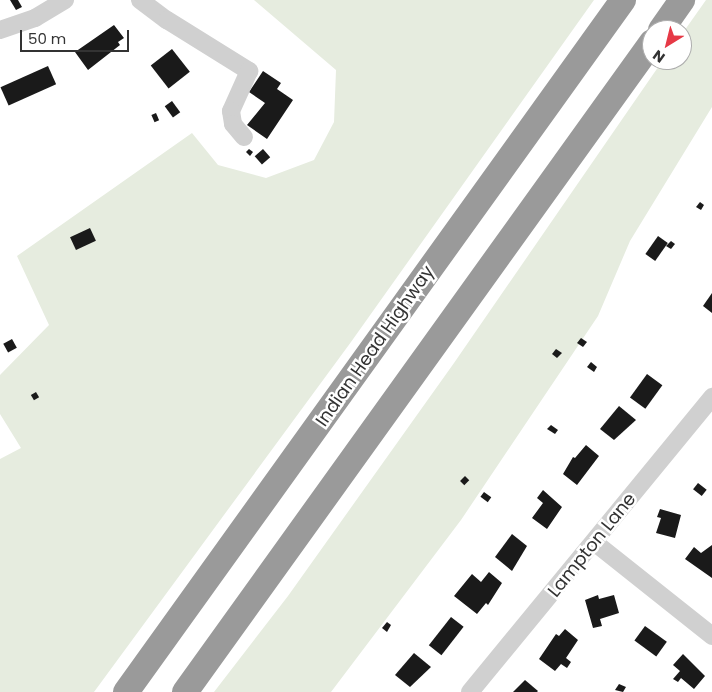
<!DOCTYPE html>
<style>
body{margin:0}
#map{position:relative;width:712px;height:692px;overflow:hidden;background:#fff;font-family:Poppins,sans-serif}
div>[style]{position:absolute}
.green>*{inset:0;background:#e6ecdf}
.building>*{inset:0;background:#1a1a1a;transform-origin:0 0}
.minor>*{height:18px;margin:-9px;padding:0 9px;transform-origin:9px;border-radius:9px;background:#d0d0d0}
.highway>*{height:26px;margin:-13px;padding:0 13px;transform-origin:13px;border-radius:13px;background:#9a9a9a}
span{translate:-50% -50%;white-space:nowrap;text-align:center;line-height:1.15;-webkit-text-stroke:5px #fff;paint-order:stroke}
.street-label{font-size:18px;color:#333}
.north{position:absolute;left:642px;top:20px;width:50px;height:50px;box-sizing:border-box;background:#fff;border:1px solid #adadad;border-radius:50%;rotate:216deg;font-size:14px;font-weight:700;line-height:20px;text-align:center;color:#333}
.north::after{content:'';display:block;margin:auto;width:18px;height:22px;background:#e63946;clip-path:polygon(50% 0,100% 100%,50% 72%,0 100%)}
.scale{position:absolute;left:20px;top:30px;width:109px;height:22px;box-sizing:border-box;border:2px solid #333;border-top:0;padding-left:6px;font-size:15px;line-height:18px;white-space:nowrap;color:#333;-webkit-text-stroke:4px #fff;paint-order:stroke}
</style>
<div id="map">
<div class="green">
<i style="clip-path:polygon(254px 0,594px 0,351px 342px,94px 692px,0 692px,0 459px,21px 448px,0 414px,0 375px,49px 325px,17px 256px,192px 133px,218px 165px,266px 178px,314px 160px,334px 122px,336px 70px)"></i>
<i style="clip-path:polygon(706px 0,712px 0,712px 107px,630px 241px,598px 316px,461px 520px,331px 692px,214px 692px,288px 596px,454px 363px,663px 60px,682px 60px,682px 34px)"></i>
</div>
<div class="building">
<i style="clip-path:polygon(10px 0,18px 0,22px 7px,16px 10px)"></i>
<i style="clip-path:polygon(114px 25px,124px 38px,118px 42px,120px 45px,88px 70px,75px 52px)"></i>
<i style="left:172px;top:49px;width:29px;height:27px;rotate:52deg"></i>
<i style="left:48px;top:66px;width:20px;height:52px;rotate:66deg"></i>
<i style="clip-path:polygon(263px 71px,281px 83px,277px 89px,293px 100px,267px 139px,247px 125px,265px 103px,249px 92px)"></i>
<i style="left:172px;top:101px;width:14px;height:9px;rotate:54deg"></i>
<i style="left:156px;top:113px;width:8px;height:5px;rotate:67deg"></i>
<i style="clip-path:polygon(249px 149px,253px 152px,250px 156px,246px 152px)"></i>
<i style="left:263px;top:149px;width:11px;height:11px;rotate:49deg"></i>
<i style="clip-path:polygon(700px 202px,704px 205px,701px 210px,696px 207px)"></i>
<i style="left:90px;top:228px;width:14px;height:22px;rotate:65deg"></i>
<i style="left:658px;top:236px;width:12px;height:22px;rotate:35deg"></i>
<i style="clip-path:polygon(671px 241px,675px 244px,671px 249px,666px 246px)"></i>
<i style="clip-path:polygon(712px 293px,712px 313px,703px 306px)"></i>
<i style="clip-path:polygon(581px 338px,587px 342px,583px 347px,577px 343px)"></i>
<i style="left:12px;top:339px;width:10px;height:10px;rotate:61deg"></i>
<i style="clip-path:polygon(556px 349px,562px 353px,557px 358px,552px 354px)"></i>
<i style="clip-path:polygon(591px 362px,597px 367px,594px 372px,587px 367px)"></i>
<i style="left:647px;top:374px;width:19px;height:29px;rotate:36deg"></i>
<i style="left:36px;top:392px;width:6px;height:6px;rotate:59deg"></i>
<i style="clip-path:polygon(619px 406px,636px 420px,614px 440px,600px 429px)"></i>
<i style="clip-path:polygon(551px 425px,558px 430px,555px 434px,547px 429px)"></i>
<i style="clip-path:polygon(586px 445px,599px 456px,577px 485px,563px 474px,573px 457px,575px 458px)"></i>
<i style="left:465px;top:476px;width:6px;height:7px;rotate:45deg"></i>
<i style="left:698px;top:483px;width:11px;height:8px;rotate:38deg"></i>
<i style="clip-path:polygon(543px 490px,562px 507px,547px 529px,532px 518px,543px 503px,537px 498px)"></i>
<i style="left:484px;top:492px;width:9px;height:6px;rotate:36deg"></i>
<i style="clip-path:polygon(660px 509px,681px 515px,675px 538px,656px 533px,661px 518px,657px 517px)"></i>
<i style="clip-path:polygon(512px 534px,527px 546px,512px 571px,495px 557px)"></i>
<i style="clip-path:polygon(712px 545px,712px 578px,685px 559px,694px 547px,701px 553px)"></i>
<i style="clip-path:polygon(489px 572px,502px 583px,488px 605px,486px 603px,477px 614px,454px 596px,472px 574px,481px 582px)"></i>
<i style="clip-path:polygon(598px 595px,599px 599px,614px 595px,619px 613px,600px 619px,602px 626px,593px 628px,585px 600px)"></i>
<i style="left:451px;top:617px;width:16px;height:36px;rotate:38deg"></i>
<i style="clip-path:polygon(387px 622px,391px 625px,387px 632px,382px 628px)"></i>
<i style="left:645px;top:626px;width:27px;height:18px;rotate:36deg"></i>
<i style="clip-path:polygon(565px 629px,578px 640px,566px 658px,571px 662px,567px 668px,561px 664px,555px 671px,539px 659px,556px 634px,559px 636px)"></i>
<i style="clip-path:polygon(414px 653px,431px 667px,410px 687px,395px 675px)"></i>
<i style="clip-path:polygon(683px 654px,705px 676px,694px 689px,681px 678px,678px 682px,673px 679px,680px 671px,673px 665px)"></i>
<i style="clip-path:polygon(525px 680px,538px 691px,537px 692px,513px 692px)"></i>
<i style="clip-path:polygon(619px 684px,626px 687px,623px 692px,615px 690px)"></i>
</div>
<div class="minor">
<i style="left:140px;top:0;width:34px;rotate:37deg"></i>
<i style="left:167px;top:20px;width:97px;rotate:31.9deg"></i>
<i style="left:249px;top:71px;width:44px;rotate:114.2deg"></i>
<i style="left:231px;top:111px;width:13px;rotate:81deg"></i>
<i style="left:233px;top:124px;width:17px;rotate:50deg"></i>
<i style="left:0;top:30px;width:37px;rotate:-19deg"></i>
<i style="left:35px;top:18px;width:35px;rotate:-31deg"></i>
<i style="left:594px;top:542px;width:151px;rotate:38.5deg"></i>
<i style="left:470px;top:692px;width:382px;rotate:-50.6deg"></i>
</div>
<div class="highway">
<i style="left:661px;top:30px;width:37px;rotate:-55deg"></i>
<i style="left:126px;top:692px;width:852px;rotate:-54.31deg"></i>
<i style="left:185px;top:692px;width:800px;rotate:-54.3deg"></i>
</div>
<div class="street-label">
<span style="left:375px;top:346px;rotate:-55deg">Indian Head Highway</span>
<span style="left:592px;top:545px;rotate:-51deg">Lampton Lane</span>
</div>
<div class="north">N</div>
<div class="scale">50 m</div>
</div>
